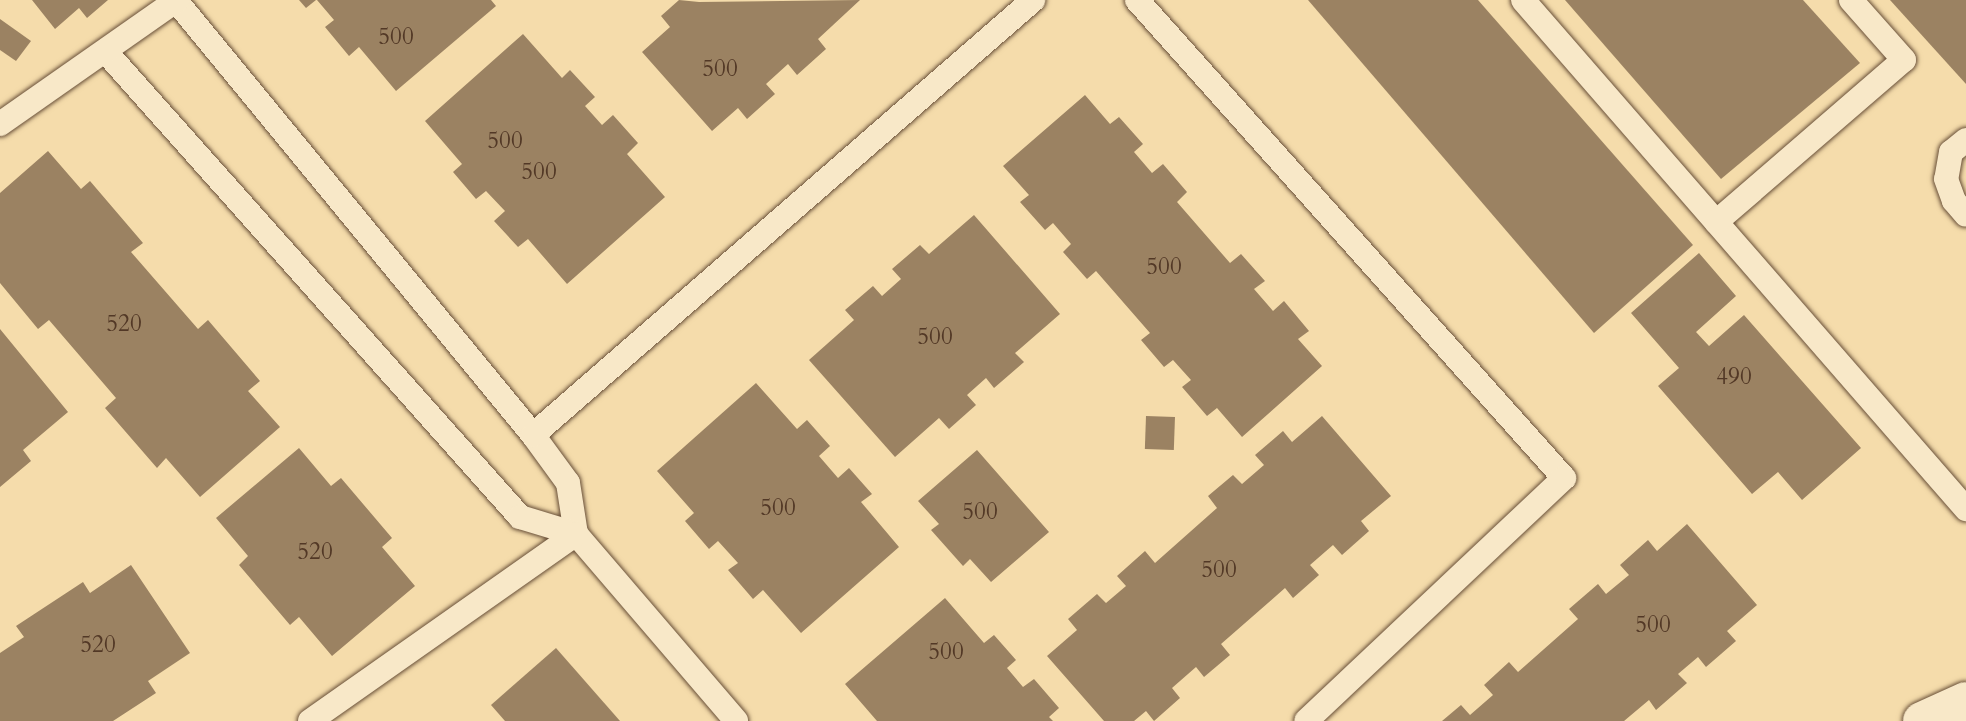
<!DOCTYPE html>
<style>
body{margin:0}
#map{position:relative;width:1966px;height:721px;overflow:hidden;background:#f5dcab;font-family:Cardo,serif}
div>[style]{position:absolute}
.building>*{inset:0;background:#9b8262;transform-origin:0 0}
.roads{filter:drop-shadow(0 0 2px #684f38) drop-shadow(0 0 2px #684f38)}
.lane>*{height:24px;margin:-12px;padding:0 12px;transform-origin:12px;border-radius:12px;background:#f8e8c8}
.secondary>*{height:38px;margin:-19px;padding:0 19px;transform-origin:19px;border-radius:19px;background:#f8e8c8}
span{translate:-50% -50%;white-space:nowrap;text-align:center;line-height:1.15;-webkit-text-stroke:7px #f8e8c8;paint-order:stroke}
.number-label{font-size:23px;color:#523826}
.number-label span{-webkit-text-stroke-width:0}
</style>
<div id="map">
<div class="building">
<i style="clip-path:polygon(32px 0,108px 0,87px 18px,79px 8px,55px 29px)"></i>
<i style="clip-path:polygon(299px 0,316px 0,306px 8px)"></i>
<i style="clip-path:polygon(317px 0,491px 0,496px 6px,396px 91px,359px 47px,349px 56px,325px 27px,334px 20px)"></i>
<i style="clip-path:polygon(679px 0,699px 2px,860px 0,818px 39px,826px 49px,797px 75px,788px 64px,766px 84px,775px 94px,747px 119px,738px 108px,712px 131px,642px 52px,670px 27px,661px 16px)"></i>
<i style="clip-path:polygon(1308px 0,1478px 0,1693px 245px,1594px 333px)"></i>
<i style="clip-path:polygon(1565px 0,1803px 0,1860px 63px,1721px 179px)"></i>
<i style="clip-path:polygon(1890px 0,1966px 0,1966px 84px)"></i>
<i style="clip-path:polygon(0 19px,31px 41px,16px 61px,0 50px)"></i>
<i style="clip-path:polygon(523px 34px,562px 78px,570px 70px,595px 97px,585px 106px,602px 125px,613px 115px,638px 143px,627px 154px,665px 197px,567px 284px,528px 239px,518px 247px,494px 221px,505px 211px,486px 191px,476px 199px,453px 172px,462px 164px,425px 121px)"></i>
<i style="clip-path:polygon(1085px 95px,1110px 124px,1119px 117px,1143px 144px,1134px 152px,1152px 173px,1163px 164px,1187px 192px,1177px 202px,1230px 263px,1241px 254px,1265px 281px,1254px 289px,1273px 311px,1284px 301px,1309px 331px,1298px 339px,1322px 366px,1242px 437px,1217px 408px,1207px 416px,1182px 387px,1191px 380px,1173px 360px,1164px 367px,1141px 340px,1150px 333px,1096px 271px,1087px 279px,1063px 252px,1071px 244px,1053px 223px,1045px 230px,1020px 202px,1029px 195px,1003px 166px)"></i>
<i style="clip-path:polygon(48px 151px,81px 189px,90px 181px,143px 243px,131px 252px,198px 329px,208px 320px,260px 381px,248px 391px,280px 427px,200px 497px,166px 458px,157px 468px,105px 408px,116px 398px,49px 320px,38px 329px,0 283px,0 193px)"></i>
<i style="clip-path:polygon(974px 215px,1060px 314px,1015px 353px,1024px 362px,994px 388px,986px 378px,967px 395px,976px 405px,949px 429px,939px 418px,895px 457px,809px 360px,854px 320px,845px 310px,873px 286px,882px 296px,901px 279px,892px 269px,920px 245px,929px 254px)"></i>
<i style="clip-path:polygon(1699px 253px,1736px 296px,1696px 332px,1709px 346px,1744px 315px,1861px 448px,1802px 500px,1778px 472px,1752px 494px,1658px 386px,1679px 368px,1631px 313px)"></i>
<i style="clip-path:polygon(0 329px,68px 412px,23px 450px,31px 461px,0 487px)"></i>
<i style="clip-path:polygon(756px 383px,797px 429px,807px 420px,830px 446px,819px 456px,838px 478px,849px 468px,872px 494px,861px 502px,899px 547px,801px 633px,763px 590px,753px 599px,728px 570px,738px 563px,718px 541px,709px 549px,685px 521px,694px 513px,657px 471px)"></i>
<i style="left:1146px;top:416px;width:29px;height:33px;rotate:2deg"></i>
<i style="clip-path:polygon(1322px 416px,1391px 496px,1361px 521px,1369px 531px,1342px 555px,1333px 545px,1310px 565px,1319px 575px,1293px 598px,1285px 588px,1221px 644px,1230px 655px,1204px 677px,1196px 667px,1172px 688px,1180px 698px,1154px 721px,1146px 711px,1134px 721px,1104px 721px,1047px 656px,1077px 630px,1068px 619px,1097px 594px,1106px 603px,1126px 586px,1117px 576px,1145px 551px,1155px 563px,1217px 508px,1208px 496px,1233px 475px,1242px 484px,1264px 465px,1255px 455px,1283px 431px,1292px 442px)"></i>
<i style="clip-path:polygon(299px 448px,331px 486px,341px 478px,392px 538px,382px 547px,415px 586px,332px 656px,299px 617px,290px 625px,239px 565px,248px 556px,216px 518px)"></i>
<i style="clip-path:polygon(977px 450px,1049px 532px,991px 582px,970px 559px,963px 566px,931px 530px,939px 524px,918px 501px)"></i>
<i style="clip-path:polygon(1687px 524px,1757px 605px,1727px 631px,1736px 641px,1706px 667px,1698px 657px,1678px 674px,1687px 683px,1656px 710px,1649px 700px,1624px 721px,1442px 721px,1461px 705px,1470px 715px,1493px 695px,1484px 685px,1509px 662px,1518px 672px,1578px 619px,1569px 609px,1598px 584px,1606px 594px,1629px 575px,1620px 565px,1648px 540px,1657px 551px)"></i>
<i style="clip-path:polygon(131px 565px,190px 653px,148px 681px,156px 693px,113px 721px,0 721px,0 653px,24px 637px,16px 626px,83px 582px,90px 593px)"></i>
<i style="clip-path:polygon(945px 598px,984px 643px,994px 635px,1016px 660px,1007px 668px,1023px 687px,1034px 679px,1059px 708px,1049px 717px,1053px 721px,877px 721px,845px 684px)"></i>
<i style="clip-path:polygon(556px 648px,620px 721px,505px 721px,491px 705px)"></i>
</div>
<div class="roads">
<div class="lane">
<i style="left:1137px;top:0;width:641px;rotate:48.23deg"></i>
<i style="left:1564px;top:478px;width:354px;rotate:136.7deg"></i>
<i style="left:1523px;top:0;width:675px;rotate:48.97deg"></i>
<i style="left:177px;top:2px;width:561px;rotate:50.57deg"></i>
<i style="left:533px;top:435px;width:59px;rotate:53.9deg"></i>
<i style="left:568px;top:483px;width:52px;rotate:81.1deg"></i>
<i style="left:105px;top:51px;width:624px;rotate:48.31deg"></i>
<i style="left:520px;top:517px;width:59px;rotate:16.9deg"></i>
<i style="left:576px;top:534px;width:246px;rotate:49.4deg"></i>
<i style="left:0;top:124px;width:216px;rotate:-35deg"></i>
<i style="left:1966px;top:140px;width:19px;rotate:141deg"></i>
<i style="left:1951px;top:152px;width:27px;rotate:100deg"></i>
<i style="left:1946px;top:179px;width:23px;rotate:70deg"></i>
<i style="left:1954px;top:201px;width:18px;rotate:49deg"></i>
<i style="left:1716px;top:222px;width:248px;rotate:-40.8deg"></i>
<i style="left:1904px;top:60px;width:80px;rotate:-131.5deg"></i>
<i style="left:533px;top:435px;width:663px;rotate:-41.02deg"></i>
<i style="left:310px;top:721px;width:325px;rotate:-35.1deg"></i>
</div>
<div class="secondary">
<i style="left:1922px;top:721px;width:48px;rotate:-24.4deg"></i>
</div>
</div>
<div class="number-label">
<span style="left:396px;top:37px">500</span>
<span style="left:720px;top:69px">500</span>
<span style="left:505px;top:141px">500</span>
<span style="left:539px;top:172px">500</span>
<span style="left:1164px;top:267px">500</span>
<span style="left:124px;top:324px">520</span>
<span style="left:935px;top:337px">500</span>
<span style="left:1734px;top:377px">490</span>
<span style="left:778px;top:508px">500</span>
<span style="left:980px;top:512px">500</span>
<span style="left:315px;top:552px">520</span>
<span style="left:1219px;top:570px">500</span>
<span style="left:1653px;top:625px">500</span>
<span style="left:98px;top:645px">520</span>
<span style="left:946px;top:652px">500</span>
</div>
</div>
